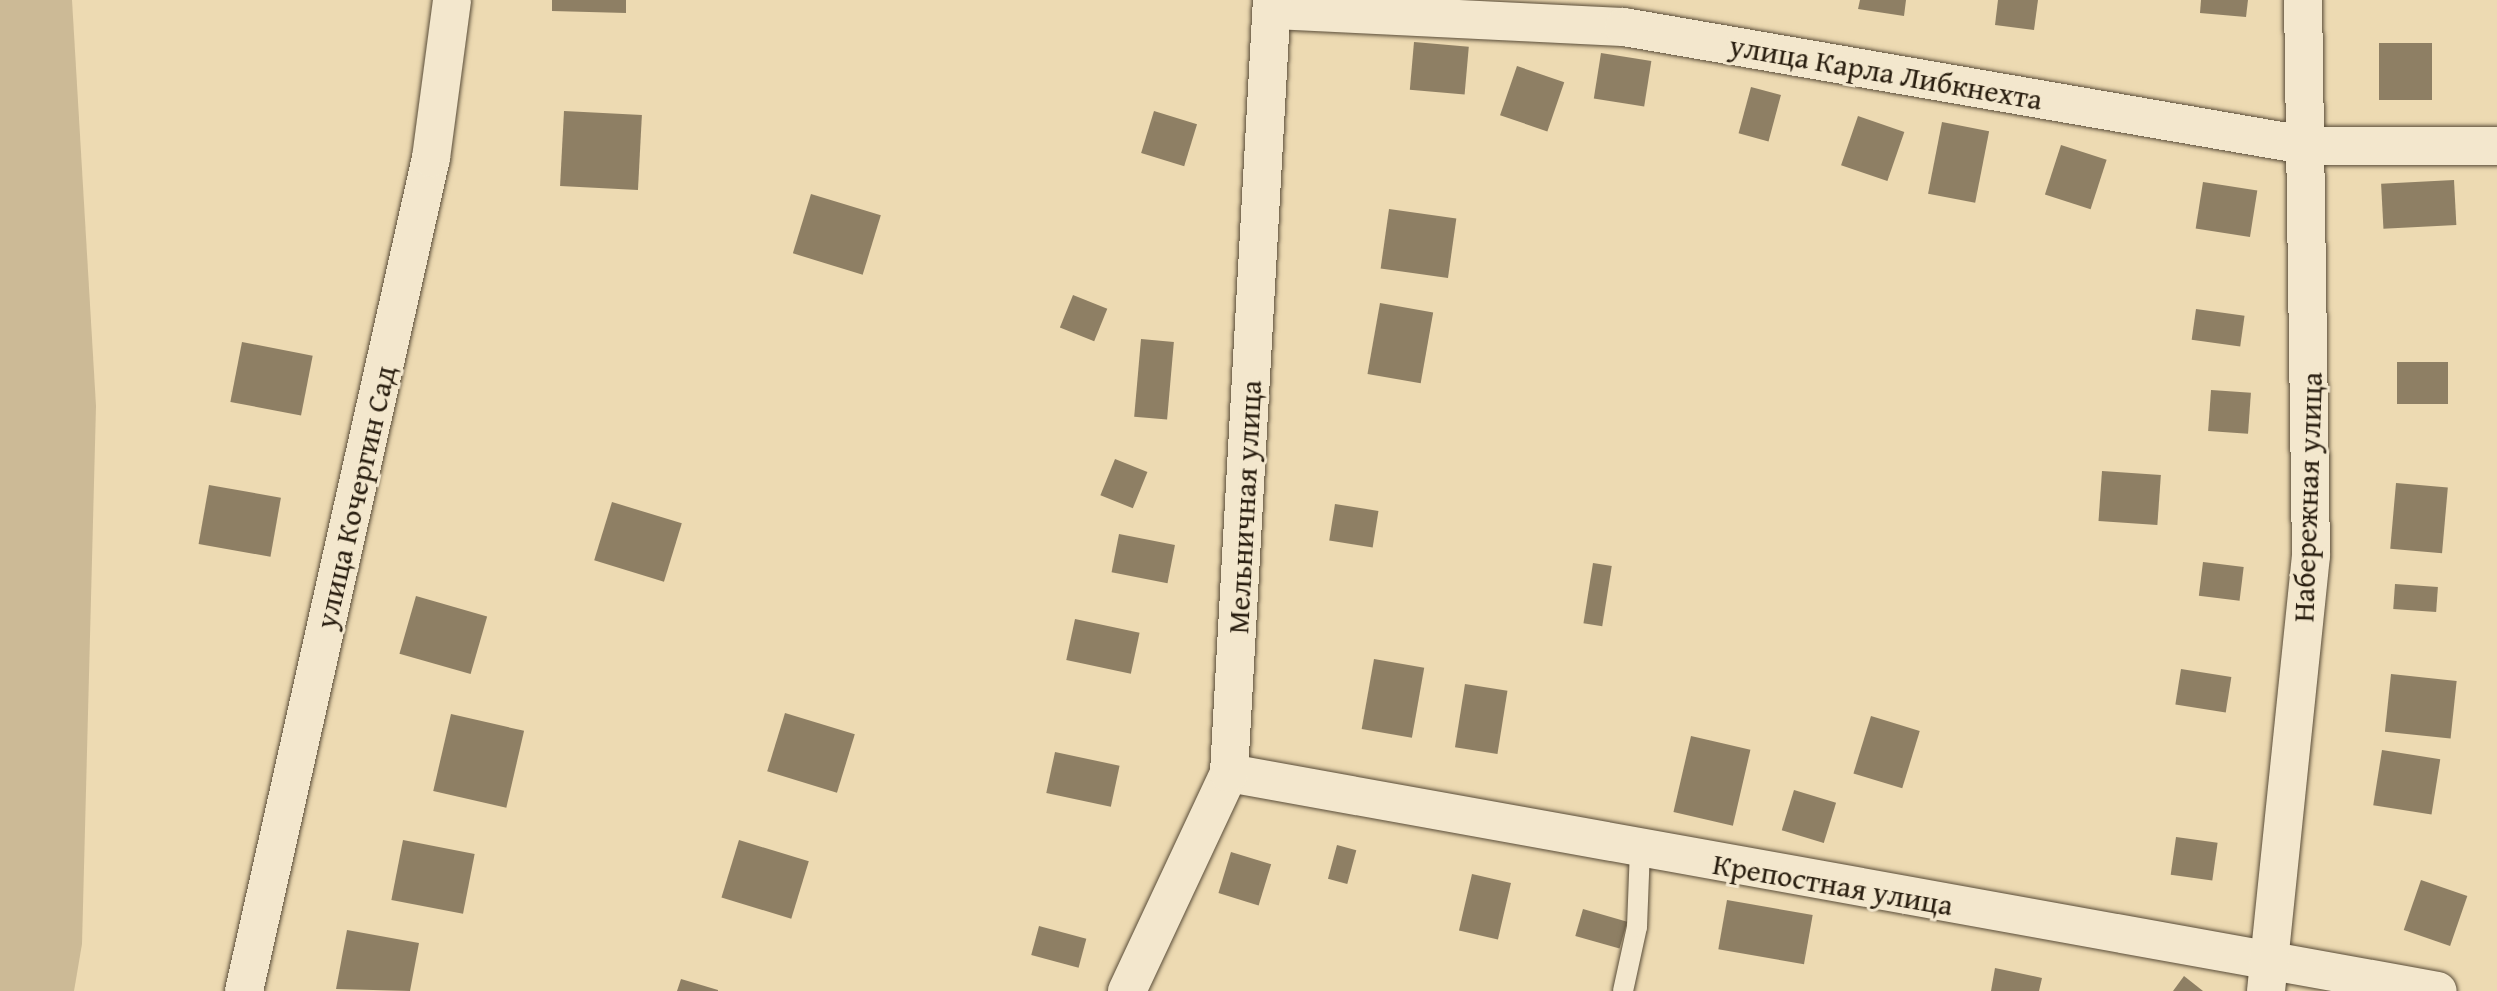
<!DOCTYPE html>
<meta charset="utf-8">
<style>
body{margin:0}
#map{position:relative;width:2497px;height:991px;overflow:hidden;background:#eddab2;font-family:"Gentium Book Plus",serif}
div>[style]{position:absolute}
.green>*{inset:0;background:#ccba96}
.building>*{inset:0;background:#8e7f64;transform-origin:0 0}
.roads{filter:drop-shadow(0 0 2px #594c38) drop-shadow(0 0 2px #594c38)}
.service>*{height:20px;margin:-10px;padding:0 10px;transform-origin:10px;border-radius:10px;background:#f3e7cd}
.minor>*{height:38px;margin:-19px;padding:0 19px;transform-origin:19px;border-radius:19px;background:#f3e7cd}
span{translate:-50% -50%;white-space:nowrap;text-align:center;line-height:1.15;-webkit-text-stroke:6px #f3e7cd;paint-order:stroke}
.street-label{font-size:30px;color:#281d0f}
</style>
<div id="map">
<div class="green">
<i style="clip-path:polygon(0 0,72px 0,96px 406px,82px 944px,74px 991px,0 991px)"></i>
</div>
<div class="building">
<i style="clip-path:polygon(552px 0,626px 0,626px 13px,552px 11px)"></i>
<i style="clip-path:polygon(1860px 0,1906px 0,1904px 16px,1858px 9px)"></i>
<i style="clip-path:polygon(1998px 0,2038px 0,2034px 30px,1995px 25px)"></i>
<i style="clip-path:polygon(2201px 0,2248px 0,2246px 17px,2200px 13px)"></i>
<i style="left:1414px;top:42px;width:55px;height:48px;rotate:5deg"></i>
<i style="left:2379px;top:43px;width:53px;height:57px"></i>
<i style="left:1601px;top:53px;width:51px;height:46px;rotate:9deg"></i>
<i style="left:1517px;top:66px;width:50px;height:52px;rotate:19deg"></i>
<i style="left:1751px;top:87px;width:31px;height:48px;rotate:15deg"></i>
<i style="left:564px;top:111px;width:78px;height:75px;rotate:3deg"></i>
<i style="left:1154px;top:111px;width:45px;height:44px;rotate:17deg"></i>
<i style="left:1858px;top:116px;width:49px;height:52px;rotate:19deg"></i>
<i style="left:1942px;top:122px;width:48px;height:73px;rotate:11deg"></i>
<i style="left:2061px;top:145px;width:48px;height:52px;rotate:18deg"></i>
<i style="left:2454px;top:180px;width:45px;height:73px;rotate:87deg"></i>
<i style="left:2203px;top:182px;width:55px;height:47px;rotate:9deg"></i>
<i style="left:811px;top:194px;width:73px;height:62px;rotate:17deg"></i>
<i style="left:1389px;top:209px;width:68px;height:60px;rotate:8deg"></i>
<i style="left:1073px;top:295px;width:37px;height:35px;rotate:22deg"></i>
<i style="left:1380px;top:303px;width:54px;height:72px;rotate:10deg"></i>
<i style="left:2196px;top:309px;width:49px;height:31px;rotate:8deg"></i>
<i style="left:1141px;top:339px;width:33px;height:78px;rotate:5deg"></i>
<i style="left:242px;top:342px;width:72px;height:61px;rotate:11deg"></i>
<i style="left:2397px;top:362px;width:51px;height:42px"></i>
<i style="left:2211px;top:390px;width:40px;height:41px;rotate:4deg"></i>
<i style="left:1115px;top:459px;width:35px;height:39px;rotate:22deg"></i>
<i style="left:2102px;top:471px;width:59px;height:50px;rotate:4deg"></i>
<i style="left:2396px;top:483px;width:52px;height:66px;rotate:5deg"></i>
<i style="left:209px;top:485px;width:73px;height:60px;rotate:10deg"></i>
<i style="left:612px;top:502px;width:73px;height:61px;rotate:17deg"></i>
<i style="left:1335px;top:504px;width:44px;height:37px;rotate:9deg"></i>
<i style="left:1119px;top:534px;width:57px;height:39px;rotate:11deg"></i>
<i style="left:2203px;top:562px;width:41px;height:34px;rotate:7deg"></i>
<i style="left:1593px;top:563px;width:19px;height:61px;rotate:9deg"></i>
<i style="left:2395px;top:584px;width:43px;height:25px;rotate:4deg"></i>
<i style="left:416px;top:596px;width:74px;height:60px;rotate:16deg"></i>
<i style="left:1075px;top:619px;width:66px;height:42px;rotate:12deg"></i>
<i style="left:1374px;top:659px;width:51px;height:71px;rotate:10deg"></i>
<i style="left:2181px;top:669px;width:51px;height:36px;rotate:9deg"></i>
<i style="left:2391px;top:674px;width:66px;height:58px;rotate:6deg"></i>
<i style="left:1465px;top:684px;width:43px;height:64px;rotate:9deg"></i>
<i style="left:785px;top:713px;width:73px;height:61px;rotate:17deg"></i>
<i style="left:451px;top:714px;width:75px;height:79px;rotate:13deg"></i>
<i style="left:1871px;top:716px;width:51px;height:60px;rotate:17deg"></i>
<i style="left:1691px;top:736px;width:61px;height:78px;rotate:13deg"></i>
<i style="left:2382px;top:750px;width:59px;height:56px;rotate:9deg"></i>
<i style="left:1055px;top:752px;width:66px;height:42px;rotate:12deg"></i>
<i style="left:1794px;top:790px;width:44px;height:42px;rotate:17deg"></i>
<i style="left:2176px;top:837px;width:42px;height:38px;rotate:8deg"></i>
<i style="left:403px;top:840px;width:73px;height:61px;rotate:11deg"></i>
<i style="left:739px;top:840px;width:73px;height:60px;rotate:17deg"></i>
<i style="left:1337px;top:845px;width:20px;height:35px;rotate:15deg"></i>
<i style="left:1231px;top:852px;width:42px;height:43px;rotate:17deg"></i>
<i style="left:1472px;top:874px;width:40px;height:58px;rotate:13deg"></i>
<i style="left:2421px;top:880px;width:49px;height:53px;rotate:19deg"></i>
<i style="left:1727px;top:900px;width:87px;height:50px;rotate:10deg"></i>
<i style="left:1583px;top:909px;width:46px;height:28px;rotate:16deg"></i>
<i style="left:1039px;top:926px;width:49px;height:30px;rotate:15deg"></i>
<i style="clip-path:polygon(347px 930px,419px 943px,410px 991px,336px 989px)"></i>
<i style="clip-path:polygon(1995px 968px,2042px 978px,2039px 991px,1991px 991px)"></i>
<i style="clip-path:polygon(2184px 976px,2203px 991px,2173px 991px)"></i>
<i style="clip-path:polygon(681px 979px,718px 990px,718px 991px,677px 991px)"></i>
</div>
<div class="roads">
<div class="service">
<i style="left:1623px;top:991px;width:66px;rotate:-77.7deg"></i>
<i style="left:1637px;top:927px;width:79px;rotate:-87.8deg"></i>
</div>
<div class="minor">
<i style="left:1273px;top:10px;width:351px;rotate:2.8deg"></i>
<i style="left:1624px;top:27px;width:696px;rotate:9.84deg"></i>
<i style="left:2310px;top:146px;width:187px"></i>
<i style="left:1229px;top:773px;width:1228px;rotate:10.22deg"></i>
<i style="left:244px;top:991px;width:854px;rotate:-77.35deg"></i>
<i style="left:431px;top:158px;width:159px;rotate:-82.4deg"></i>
<i style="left:1127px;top:991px;width:241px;rotate:-64.9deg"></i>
<i style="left:1229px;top:773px;width:774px;rotate:-86.82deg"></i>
<i style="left:2266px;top:991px;width:437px;rotate:-84.1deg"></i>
<i style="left:2311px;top:556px;width:556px;rotate:-90.82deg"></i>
</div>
</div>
<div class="street-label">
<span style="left:1886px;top:72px;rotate:10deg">улица Карла Либкнехта</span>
<span style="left:355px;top:497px;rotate:-77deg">улица Кочергин Сад</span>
<span style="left:2307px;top:497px;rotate:-88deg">Набережная улица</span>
<span style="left:1244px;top:507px;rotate:-87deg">Мельничная улица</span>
<span style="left:1833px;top:884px;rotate:10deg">Крепостная улица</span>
</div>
</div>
